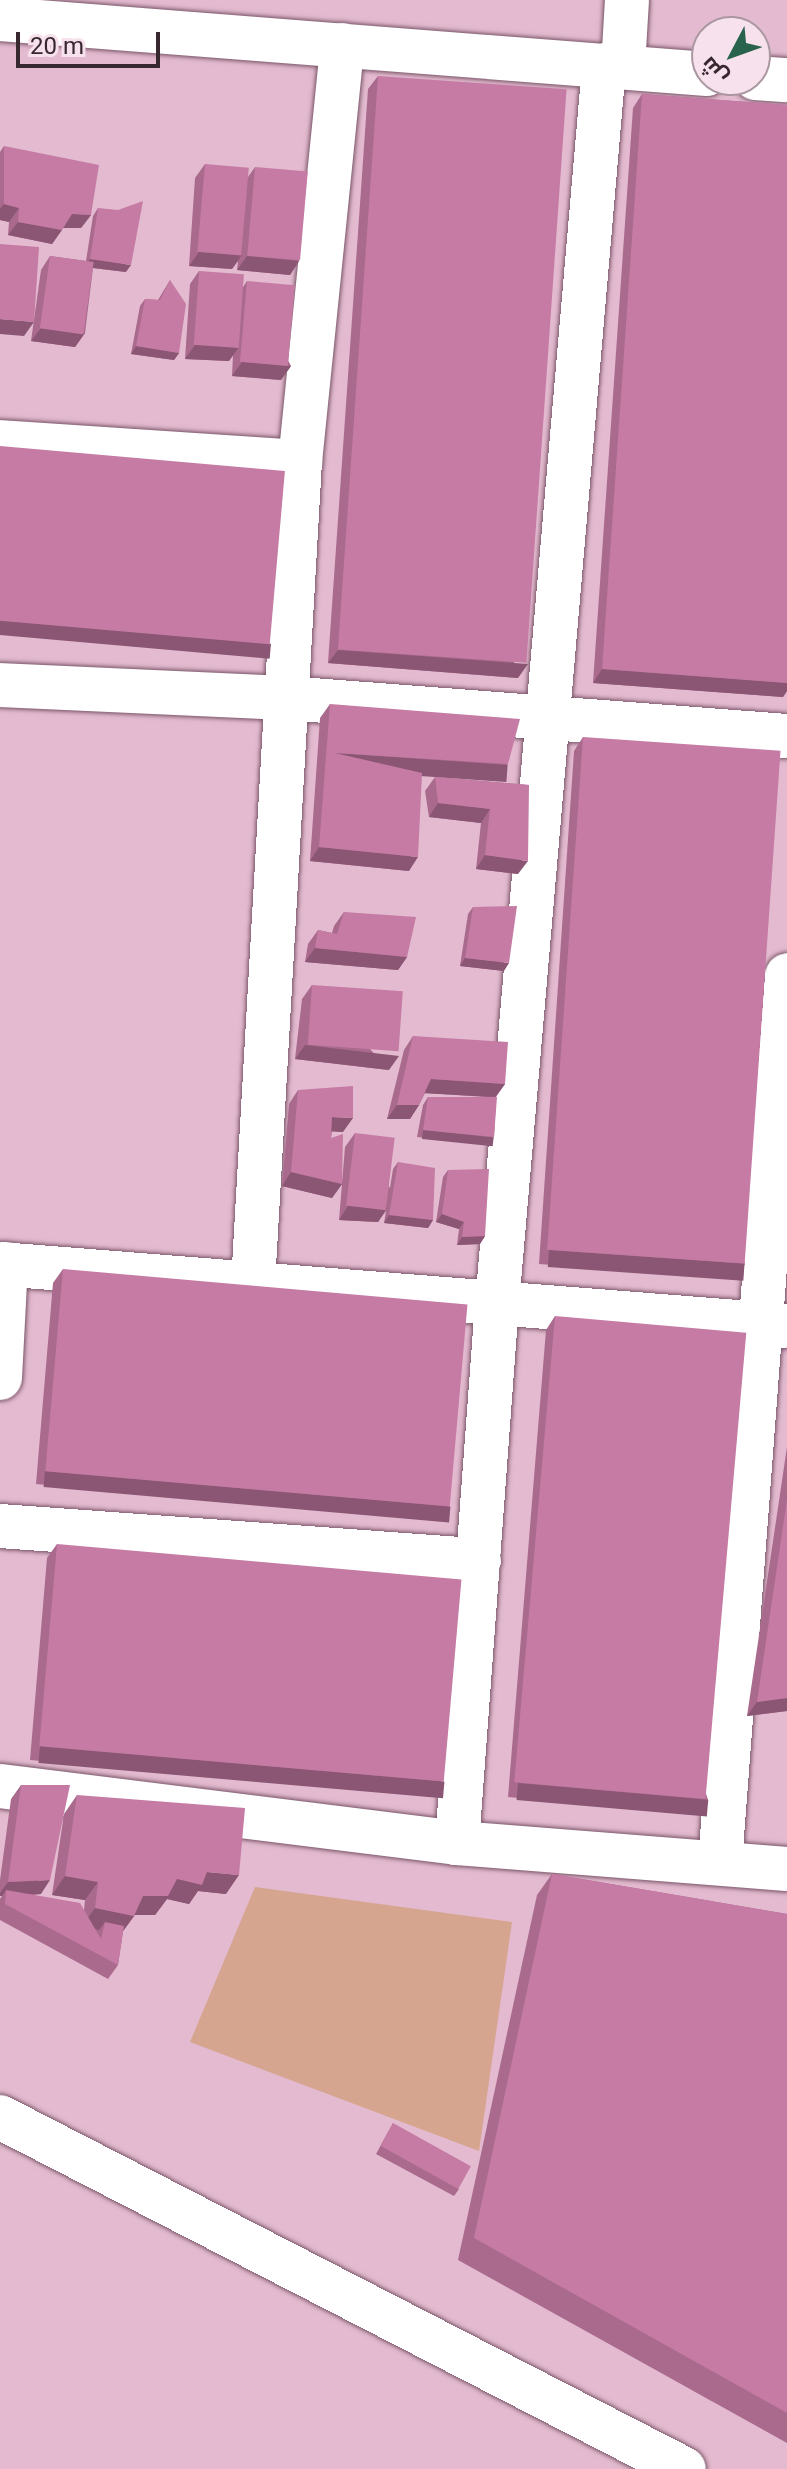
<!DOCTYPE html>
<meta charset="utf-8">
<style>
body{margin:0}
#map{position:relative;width:787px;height:2469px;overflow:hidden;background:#e3bacf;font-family:Roboto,Cairo,sans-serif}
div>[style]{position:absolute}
.green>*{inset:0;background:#d5a590}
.roads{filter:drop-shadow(0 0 2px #7a5669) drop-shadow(0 0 2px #7a5669)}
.minor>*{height:44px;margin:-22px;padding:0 22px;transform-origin:22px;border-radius:22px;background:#fff}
.wall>*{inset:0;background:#a96a8d}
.shaded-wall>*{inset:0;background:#8a5673;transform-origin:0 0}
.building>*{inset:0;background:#c57ba4;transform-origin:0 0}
span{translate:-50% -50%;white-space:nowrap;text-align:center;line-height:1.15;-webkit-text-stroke:6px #f7e1ec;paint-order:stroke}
.north{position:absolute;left:691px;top:16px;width:80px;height:80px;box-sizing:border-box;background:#f7e1ec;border:2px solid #aa97a0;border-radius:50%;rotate:229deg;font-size:22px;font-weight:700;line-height:32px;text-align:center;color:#37272f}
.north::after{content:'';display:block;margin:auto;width:28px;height:36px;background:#29634d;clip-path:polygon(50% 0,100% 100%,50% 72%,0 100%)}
.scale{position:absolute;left:16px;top:32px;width:144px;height:36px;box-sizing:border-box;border:4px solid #37272f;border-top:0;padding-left:10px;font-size:24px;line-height:28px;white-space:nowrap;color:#37272f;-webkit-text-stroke:6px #f7e1ec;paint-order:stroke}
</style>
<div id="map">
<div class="green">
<i style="clip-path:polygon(255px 1887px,512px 1922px,479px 2151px,190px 2042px)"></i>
</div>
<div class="roads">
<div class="minor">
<i style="left:0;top:19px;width:709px;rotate:4.45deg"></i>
<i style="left:623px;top:67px;width:67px;rotate:-86.6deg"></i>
<i style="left:755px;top:78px;width:32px;rotate:4deg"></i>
<i style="left:0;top:442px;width:301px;rotate:3.8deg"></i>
<i style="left:0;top:685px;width:286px;rotate:2.6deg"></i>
<i style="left:286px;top:698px;width:502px;rotate:4.34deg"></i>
<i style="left:0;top:1264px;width:789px;rotate:4.5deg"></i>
<i style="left:253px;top:1284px;width:823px;rotate:-86.73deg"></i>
<i style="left:300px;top:462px;width:419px;rotate:-84.2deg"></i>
<i style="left:0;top:1378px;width:114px;rotate:-87deg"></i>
<i style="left:0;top:1526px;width:480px;rotate:4.1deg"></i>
<i style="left:0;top:1786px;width:461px;rotate:7.1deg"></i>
<i style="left:457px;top:1843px;width:331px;rotate:4.5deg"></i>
<i style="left:457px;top:1843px;width:540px;rotate:-85.76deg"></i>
<i style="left:497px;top:1304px;width:1243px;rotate:-85.06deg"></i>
<i style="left:720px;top:1863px;width:890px;rotate:-85.68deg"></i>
<i style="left:0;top:2117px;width:769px;rotate:27.23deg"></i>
</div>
</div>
<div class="wall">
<i style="clip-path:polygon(378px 76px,518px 678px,328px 663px,368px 89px)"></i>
<i style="clip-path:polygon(642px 94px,787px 105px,787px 691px,783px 697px,593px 683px,633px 108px)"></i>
<i style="clip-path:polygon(4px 146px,91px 215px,81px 228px,63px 228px,52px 244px,8px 235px,9px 222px,0 220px,0 152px)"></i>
<i style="clip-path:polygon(205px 164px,248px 177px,255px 167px,299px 261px,290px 275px,237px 270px,238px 261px,232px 269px,189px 266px,195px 178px)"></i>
<i style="clip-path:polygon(98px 208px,126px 272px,93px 268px,85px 333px,75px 347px,31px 341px,41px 270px,50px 256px,86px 261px,93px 216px)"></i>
<i style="clip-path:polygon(199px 271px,243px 287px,247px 281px,291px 366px,281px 380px,232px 376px,233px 355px,229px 361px,185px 359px,190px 284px)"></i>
<i style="clip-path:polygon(170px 280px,179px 353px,174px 360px,131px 354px,140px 306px,145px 299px,158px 300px)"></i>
<i style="clip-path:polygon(330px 704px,508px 764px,498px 778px,421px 773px,409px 871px,310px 861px,320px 718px)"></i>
<i style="clip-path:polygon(583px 737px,745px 1264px,735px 1278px,539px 1264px,574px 751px)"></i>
<i style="clip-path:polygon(435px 777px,529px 785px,518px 874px,476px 869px,481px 823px,429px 817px,425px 791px)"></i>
<i style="clip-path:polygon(473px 907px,504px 971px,460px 966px,468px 914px)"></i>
<i style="clip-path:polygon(344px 912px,407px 957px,398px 970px,305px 962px,308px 944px,318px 930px,332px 933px,334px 926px)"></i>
<i style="clip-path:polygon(312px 985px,389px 1070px,295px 1059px,302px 999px)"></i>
<i style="clip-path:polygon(413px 1036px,505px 1084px,496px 1097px,494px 1137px,489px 1144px,417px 1137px,423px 1105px,428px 1097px,486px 1097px,425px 1093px,419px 1105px,410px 1119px,387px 1119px,404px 1050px)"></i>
<i style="clip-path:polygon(298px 1090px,343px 1132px,332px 1131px,331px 1138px,342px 1183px,345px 1147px,355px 1133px,390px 1188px,393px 1169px,398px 1162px,433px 1220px,428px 1228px,384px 1223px,386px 1211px,378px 1222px,339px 1220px,342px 1184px,332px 1198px,282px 1186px,289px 1104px)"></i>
<i style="clip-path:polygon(448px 1170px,485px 1236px,480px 1244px,457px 1245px,459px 1229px,436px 1222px,443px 1177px)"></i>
<i style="clip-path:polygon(63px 1269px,450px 1507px,440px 1521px,36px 1484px,53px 1283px)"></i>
<i style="clip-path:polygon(555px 1316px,708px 1800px,699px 1814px,508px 1797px,546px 1330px)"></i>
<i style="clip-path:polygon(787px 1447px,787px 1711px,747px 1716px)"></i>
<i style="clip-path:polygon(57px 1544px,444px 1783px,434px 1797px,30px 1760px,47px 1558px)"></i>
<i style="clip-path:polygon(21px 1785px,41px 1894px,31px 1895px,84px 1910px,85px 1900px,52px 1895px,64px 1814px,77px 1795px,226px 1894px,198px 1891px,189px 1904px,167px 1899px,155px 1915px,135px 1915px,123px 1931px,118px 1965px,108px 1979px,0 1920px,0 1899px,2px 1896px,0 1896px,0 1880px,11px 1799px)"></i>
<i style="clip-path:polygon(552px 1874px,787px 1914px,787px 2443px,458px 2260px,537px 1895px)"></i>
<i style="clip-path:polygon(393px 2123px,459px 2189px,454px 2196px,376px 2154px)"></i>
</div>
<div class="shaded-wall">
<i style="clip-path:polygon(4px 204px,19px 208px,9px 222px,0 220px,0 209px)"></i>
<i style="clip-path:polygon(72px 214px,91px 215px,81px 228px,62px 228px)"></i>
<i style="clip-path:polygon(18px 222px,62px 230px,52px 244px,8px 235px)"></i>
<i style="clip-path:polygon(199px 252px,242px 255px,232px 269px,189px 266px)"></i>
<i style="clip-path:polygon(247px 256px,299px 261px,290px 275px,237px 270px)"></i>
<i style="clip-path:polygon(90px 259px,131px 265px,126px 272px,85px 267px)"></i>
<i style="clip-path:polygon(0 319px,34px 322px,24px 336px,0 334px)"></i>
<i style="clip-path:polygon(41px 328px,85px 333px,75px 347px,31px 341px)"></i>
<i style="clip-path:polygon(195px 345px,239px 347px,229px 361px,185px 359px)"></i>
<i style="clip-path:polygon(136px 346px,179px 353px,174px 360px,131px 354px)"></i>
<i style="clip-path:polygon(242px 362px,291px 366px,281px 380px,232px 376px)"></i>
<i style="left:0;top:620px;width:272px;height:15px;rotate:5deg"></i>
<i style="clip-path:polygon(338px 650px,528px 664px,518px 678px,328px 663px)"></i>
<i style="clip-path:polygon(602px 669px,787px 683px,787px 691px,783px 697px,593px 683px)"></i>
<i style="left:335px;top:753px;width:173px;height:17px;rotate:4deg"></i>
<i style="clip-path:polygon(438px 803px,490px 809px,481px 823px,429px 817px)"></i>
<i style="clip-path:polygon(319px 847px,418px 857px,409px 871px,310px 861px)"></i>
<i style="clip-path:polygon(485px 855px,528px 861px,518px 874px,476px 869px)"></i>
<i style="clip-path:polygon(315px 948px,407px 957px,398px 970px,305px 962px)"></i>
<i style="clip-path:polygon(465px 958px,509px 963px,504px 971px,460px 966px)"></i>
<i style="clip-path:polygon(305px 1045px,399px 1056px,389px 1070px,295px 1059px)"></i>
<i style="clip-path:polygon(431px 1079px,505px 1084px,495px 1097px,421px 1093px)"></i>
<i style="clip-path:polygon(397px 1105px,419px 1105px,410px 1119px,387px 1119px)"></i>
<i style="clip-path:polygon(332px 1117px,353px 1118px,343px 1132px,322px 1131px)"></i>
<i style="left:423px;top:1130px;width:71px;height:9px;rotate:6deg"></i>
<i style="clip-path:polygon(291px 1172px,342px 1184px,332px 1198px,282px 1186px)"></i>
<i style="clip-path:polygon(348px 1206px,387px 1208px,378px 1222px,339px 1220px)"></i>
<i style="clip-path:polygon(442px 1214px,464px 1222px,459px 1229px,436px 1222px)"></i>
<i style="clip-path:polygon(389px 1215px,433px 1220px,428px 1228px,384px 1223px)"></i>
<i style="clip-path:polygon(485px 1236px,480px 1244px,457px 1245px,462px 1237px)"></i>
<i style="left:549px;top:1250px;width:196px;height:17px;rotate:4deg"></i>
<i style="left:45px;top:1471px;width:407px;height:16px;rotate:5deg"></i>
<i style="clip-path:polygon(787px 1698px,787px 1711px,747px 1716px,757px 1702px)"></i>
<i style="left:40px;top:1746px;width:406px;height:17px;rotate:5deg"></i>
<i style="left:518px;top:1783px;width:191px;height:17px;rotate:5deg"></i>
<i style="clip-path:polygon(207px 1872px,239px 1875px,226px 1894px,198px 1891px,189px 1904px,167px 1899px,155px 1915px,130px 1915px,143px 1896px,177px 1879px)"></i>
<i style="clip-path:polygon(65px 1876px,98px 1882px,85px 1900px,52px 1895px)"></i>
<i style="clip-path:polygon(50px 1880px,41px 1894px,6px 1896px,6px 1890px,2px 1896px,0 1896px,0 1893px,8px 1882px)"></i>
<i style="clip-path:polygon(95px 1908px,134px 1916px,121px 1934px,105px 1922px,99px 1930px,82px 1926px)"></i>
</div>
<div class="building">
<i style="left:378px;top:76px;width:189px;height:575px;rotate:4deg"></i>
<i style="clip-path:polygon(642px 94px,787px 105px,787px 683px,602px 669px)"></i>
<i style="clip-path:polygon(4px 146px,99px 165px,91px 215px,72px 214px,62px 230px,18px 222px,19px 208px,4px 204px)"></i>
<i style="left:205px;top:164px;width:44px;height:88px;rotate:5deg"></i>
<i style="left:255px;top:167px;width:53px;height:89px;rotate:5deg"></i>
<i style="clip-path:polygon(143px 201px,131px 265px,90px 259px,98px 208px,118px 210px)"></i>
<i style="clip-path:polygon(0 244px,39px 247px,34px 322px,0 319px)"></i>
<i style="left:50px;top:256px;width:44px;height:73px;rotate:8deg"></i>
<i style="left:199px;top:271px;width:45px;height:74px;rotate:4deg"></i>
<i style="clip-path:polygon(170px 280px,186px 304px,179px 353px,136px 346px,145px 299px,160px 300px)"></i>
<i style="left:247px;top:281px;width:48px;height:81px;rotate:5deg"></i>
<i style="left:0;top:446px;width:286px;height:174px;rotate:5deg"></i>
<i style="clip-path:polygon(330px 704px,520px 719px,508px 764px,335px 753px,422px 773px,418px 857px,319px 847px)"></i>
<i style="left:583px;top:737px;width:198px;height:514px;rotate:4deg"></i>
<i style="clip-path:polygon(435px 777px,529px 785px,528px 861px,485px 855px,490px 809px,438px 803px)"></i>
<i style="clip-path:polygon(517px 906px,509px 963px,465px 958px,473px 907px)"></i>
<i style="clip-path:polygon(344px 912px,416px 917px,407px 957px,315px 948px,318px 930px,337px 934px)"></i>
<i style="left:312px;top:985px;width:91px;height:60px;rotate:4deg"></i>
<i style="clip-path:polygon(413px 1036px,508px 1042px,505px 1084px,431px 1079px,419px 1105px,397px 1105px)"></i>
<i style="clip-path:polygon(353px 1086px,353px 1118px,332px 1117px,331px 1138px,343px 1134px,342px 1184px,291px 1172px,298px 1090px)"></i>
<i style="clip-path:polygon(428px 1097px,497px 1097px,494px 1137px,423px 1130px)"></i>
<i style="left:355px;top:1133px;width:40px;height:73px;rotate:7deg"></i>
<i style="clip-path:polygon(398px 1162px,435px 1168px,433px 1220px,389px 1215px)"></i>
<i style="clip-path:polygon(489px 1169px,485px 1236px,462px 1237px,464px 1222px,442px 1214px,448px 1170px)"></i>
<i style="left:63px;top:1269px;width:406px;height:203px;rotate:5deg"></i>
<i style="left:555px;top:1316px;width:192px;height:468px;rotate:5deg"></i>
<i style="clip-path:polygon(787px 1499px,787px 1698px,757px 1702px)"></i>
<i style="left:57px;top:1544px;width:406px;height:203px;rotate:5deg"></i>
<i style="clip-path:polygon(21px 1785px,70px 1785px,50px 1880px,8px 1882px)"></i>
<i style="clip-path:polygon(77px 1795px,245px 1808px,239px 1875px,207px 1872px,202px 1885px,177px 1879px,168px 1896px,143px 1896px,134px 1916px,95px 1908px,98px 1882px,65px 1876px)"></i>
<i style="clip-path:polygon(552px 1874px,787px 1914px,787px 2413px,474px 2238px)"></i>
<i style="clip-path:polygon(6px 1890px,80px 1903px,101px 1939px,105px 1922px,124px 1926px,118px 1965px,5px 1904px)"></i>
<i style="left:393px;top:2123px;width:89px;height:26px;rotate:29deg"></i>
</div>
<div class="north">ش</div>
<div class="scale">20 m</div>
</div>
